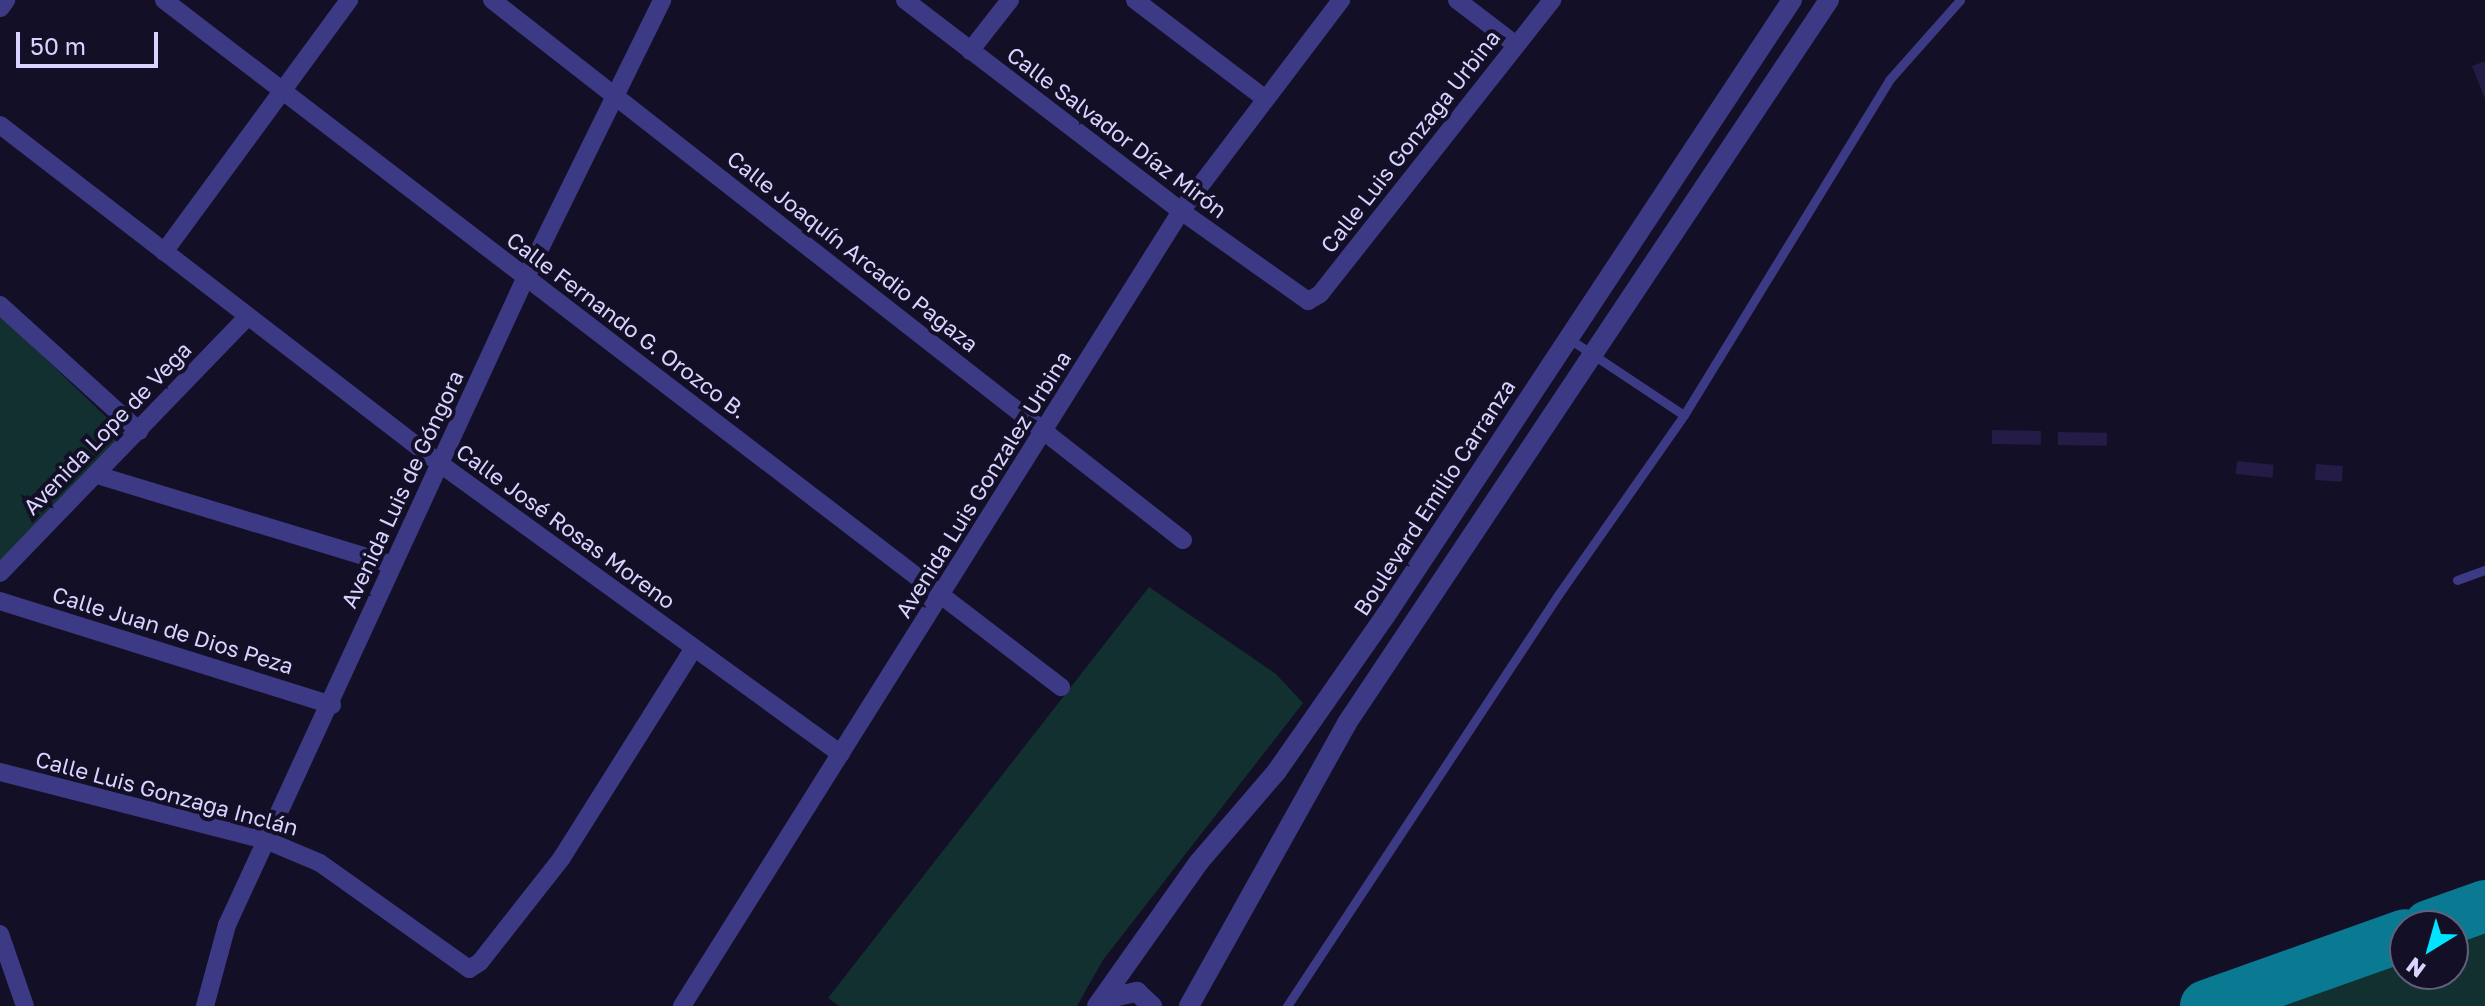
<!DOCTYPE html>
<meta charset="utf-8">
<style>
body{margin:0}
#map{position:relative;width:2485px;height:1006px;overflow:hidden;background:#130f26;font-family:"Golos Text",sans-serif}
div>[style]{position:absolute}
.green>*{inset:0;background:#12302f}
.taxiway>*{height:52px;margin:-26px;padding:0 26px;transform-origin:26px;border-radius:26px;background:#0a7a92}
.building>*{inset:0;background:#241b47;transform-origin:0 0}
.service>*{height:9px;margin:-4.5px;padding:0 4.5px;transform-origin:4.5px;border-radius:4.5px;background:#3d3a85}
.minor>*{height:18px;margin:-9px;padding:0 9px;transform-origin:9px;border-radius:9px;background:#3d3a85}
.tertiary>*{height:20px;margin:-10px;padding:0 10px;transform-origin:10px;border-radius:10px;background:#3d3a85}
span{translate:-50% -50%;white-space:nowrap;text-align:center;line-height:1.15;-webkit-text-stroke:8px #130f26;paint-order:stroke}
.street-label{font-size:22px;color:#d9d4ff}
.north{position:absolute;left:2389px;top:910px;width:80px;height:80px;box-sizing:border-box;background:#130f26;border:2px solid #625e7d;border-radius:50%;rotate:217deg;font-size:22px;font-weight:700;line-height:32px;text-align:center;color:#d9d4ff}
.north::after{content:'';display:block;margin:auto;width:28px;height:36px;background:#00e5ff;clip-path:polygon(50% 0,100% 100%,50% 72%,0 100%)}
.scale{position:absolute;left:16px;top:32px;width:142px;height:36px;box-sizing:border-box;border:4px solid #d9d4ff;border-top:0;padding-left:10px;font-size:24px;line-height:28px;white-space:nowrap;color:#d9d4ff;-webkit-text-stroke:6px #130f26;paint-order:stroke}
</style>
<div id="map">
<div class="green">
<i style="clip-path:polygon(0 315px,126px 436px,0 563px)"></i>
<i style="clip-path:polygon(1149px 587px,1276px 674px,1303px 703px,1103px 960px,1077px 1006px,839px 1006px,828px 998px)"></i>
<i style="clip-path:polygon(2485px 923px,2485px 1006px,2255px 1006px,2405px 952px,2405px 974px,2453px 974px,2453px 934px)"></i>
</div>
<div class="taxiway">
<i style="left:2429px;top:926px;width:59px;rotate:-19.7deg"></i>
<i style="left:2206px;top:1006px;width:211px;rotate:-19.6deg"></i>
</div>
<div class="building">
<i style="clip-path:polygon(2485px 61px,2485px 99px,2472px 66px)"></i>
<i style="left:1992px;top:430px;width:49px;height:14px;rotate:1deg"></i>
<i style="left:2058px;top:432px;width:49px;height:13px;rotate:1deg"></i>
<i style="left:2237px;top:461px;width:37px;height:13px;rotate:6deg"></i>
<i style="left:2316px;top:464px;width:27px;height:16px;rotate:4deg"></i>
</div>
<div class="service">
<i style="left:1568px;top:338px;width:139px;rotate:33.6deg"></i>
<i style="left:2457px;top:580px;width:30px;rotate:-20deg"></i>
<i style="left:1287px;top:1006px;width:492px;rotate:-56.6deg"></i>
<i style="left:1558px;top:595px;width:220px;rotate:-55deg"></i>
<i style="left:1684px;top:415px;width:393px;rotate:-58.5deg"></i>
<i style="left:1889px;top:80px;width:107px;rotate:-48.4deg"></i>
</div>
<div class="minor">
<i style="left:164px;top:0;width:1130px;rotate:37.45deg"></i>
<i style="left:492px;top:0;width:877px;rotate:38.01deg"></i>
<i style="left:905px;top:0;width:347px;rotate:37.4deg"></i>
<i style="left:1181px;top:211px;width:156px;rotate:35.3deg"></i>
<i style="left:1308px;top:301px;width:14px;rotate:-30deg"></i>
<i style="left:1320px;top:294px;width:375px;rotate:-51.7deg"></i>
<i style="left:1135px;top:0;width:162px;rotate:37.2deg"></i>
<i style="left:1457px;top:0;width:74px;rotate:37.3deg"></i>
<i style="left:970px;top:51px;width:65px;rotate:-51.9deg"></i>
<i style="left:0;top:125px;width:554px;rotate:37.59deg"></i>
<i style="left:439px;top:463px;width:496px;rotate:35.9deg"></i>
<i style="left:164px;top:252px;width:313px;rotate:-53.7deg"></i>
<i style="left:0;top:305px;width:188px;rotate:42.2deg"></i>
<i style="left:97px;top:475px;width:309px;rotate:16.9deg"></i>
<i style="left:0;top:573px;width:357px;rotate:-46deg"></i>
<i style="left:0;top:601px;width:348px;rotate:17.4deg"></i>
<i style="left:0;top:772px;width:277px;rotate:14.4deg"></i>
<i style="left:268px;top:841px;width:56px;rotate:22.9deg"></i>
<i style="left:320px;top:863px;width:183px;rotate:35.4deg"></i>
<i style="left:469px;top:969px;width:13px;rotate:-32deg"></i>
<i style="left:480px;top:962px;width:131px;rotate:-51.8deg"></i>
<i style="left:561px;top:859px;width:248px;rotate:-57.8deg"></i>
<i style="left:0;top:934px;width:76px;rotate:70.9deg"></i>
<i style="left:205px;top:1006px;width:84px;rotate:-74.8deg"></i>
<i style="left:227px;top:925px;width:711px;rotate:-65.24deg"></i>
<i style="left:525px;top:279px;width:311px;rotate:-63.8deg"></i>
<i style="left:682px;top:1006px;width:939px;rotate:-57.88deg"></i>
<i style="left:1181px;top:211px;width:265px;rotate:-52.8deg"></i>
</div>
<div class="tertiary">
<i style="left:0;top:7px;width:9px;rotate:-54deg"></i>
<i style="left:1097px;top:1006px;width:176px;rotate:-54.7deg"></i>
<i style="left:1199px;top:862px;width:120px;rotate:-49.4deg"></i>
<i style="left:1277px;top:771px;width:190px;rotate:-55.1deg"></i>
<i style="left:1386px;top:615px;width:737px;rotate:-56.57deg"></i>
<i style="left:1105px;top:1006px;width:12px;rotate:-48deg"></i>
<i style="left:1113px;top:997px;width:25px;rotate:-12deg"></i>
<i style="left:1137px;top:992px;width:21px;rotate:43deg"></i>
<i style="left:1189px;top:1006px;width:324px;rotate:-60.8deg"></i>
<i style="left:1347px;top:723px;width:869px;rotate:-56.31deg"></i>
</div>
<div class="street-label">
<span style="left:1117px;top:132px;rotate:37deg">Calle Salvador Díaz Mirón</span>
<span style="left:1410px;top:141px;rotate:-52deg">Calle Luis Gonzaga Urbina</span>
<span style="left:853px;top:251px;rotate:38deg">Calle Joaquín Arcadio Pagaza</span>
<span style="left:627px;top:325px;rotate:37deg">Calle Fernando G. Orozco B.</span>
<span style="left:107px;top:428px;rotate:-46deg">Avenida Lope de Vega</span>
<span style="left:983px;top:484px;rotate:-58deg">Avenida Luis Gonzalez Urbina</span>
<span style="left:402px;top:489px;rotate:-65deg">Avenida Luis de Góngora</span>
<span style="left:1434px;top:497px;rotate:-57deg">Boulevard Emilio Carranza</span>
<span style="left:566px;top:526px;rotate:36deg">Calle José Rosas Moreno</span>
<span style="left:173px;top:630px;rotate:17deg">Calle Juan de Dios Peza</span>
<span style="left:167px;top:793px;rotate:15deg">Calle Luis Gonzaga Inclán</span>
</div>
<div class="north">N</div>
<div class="scale">50 m</div>
</div>
